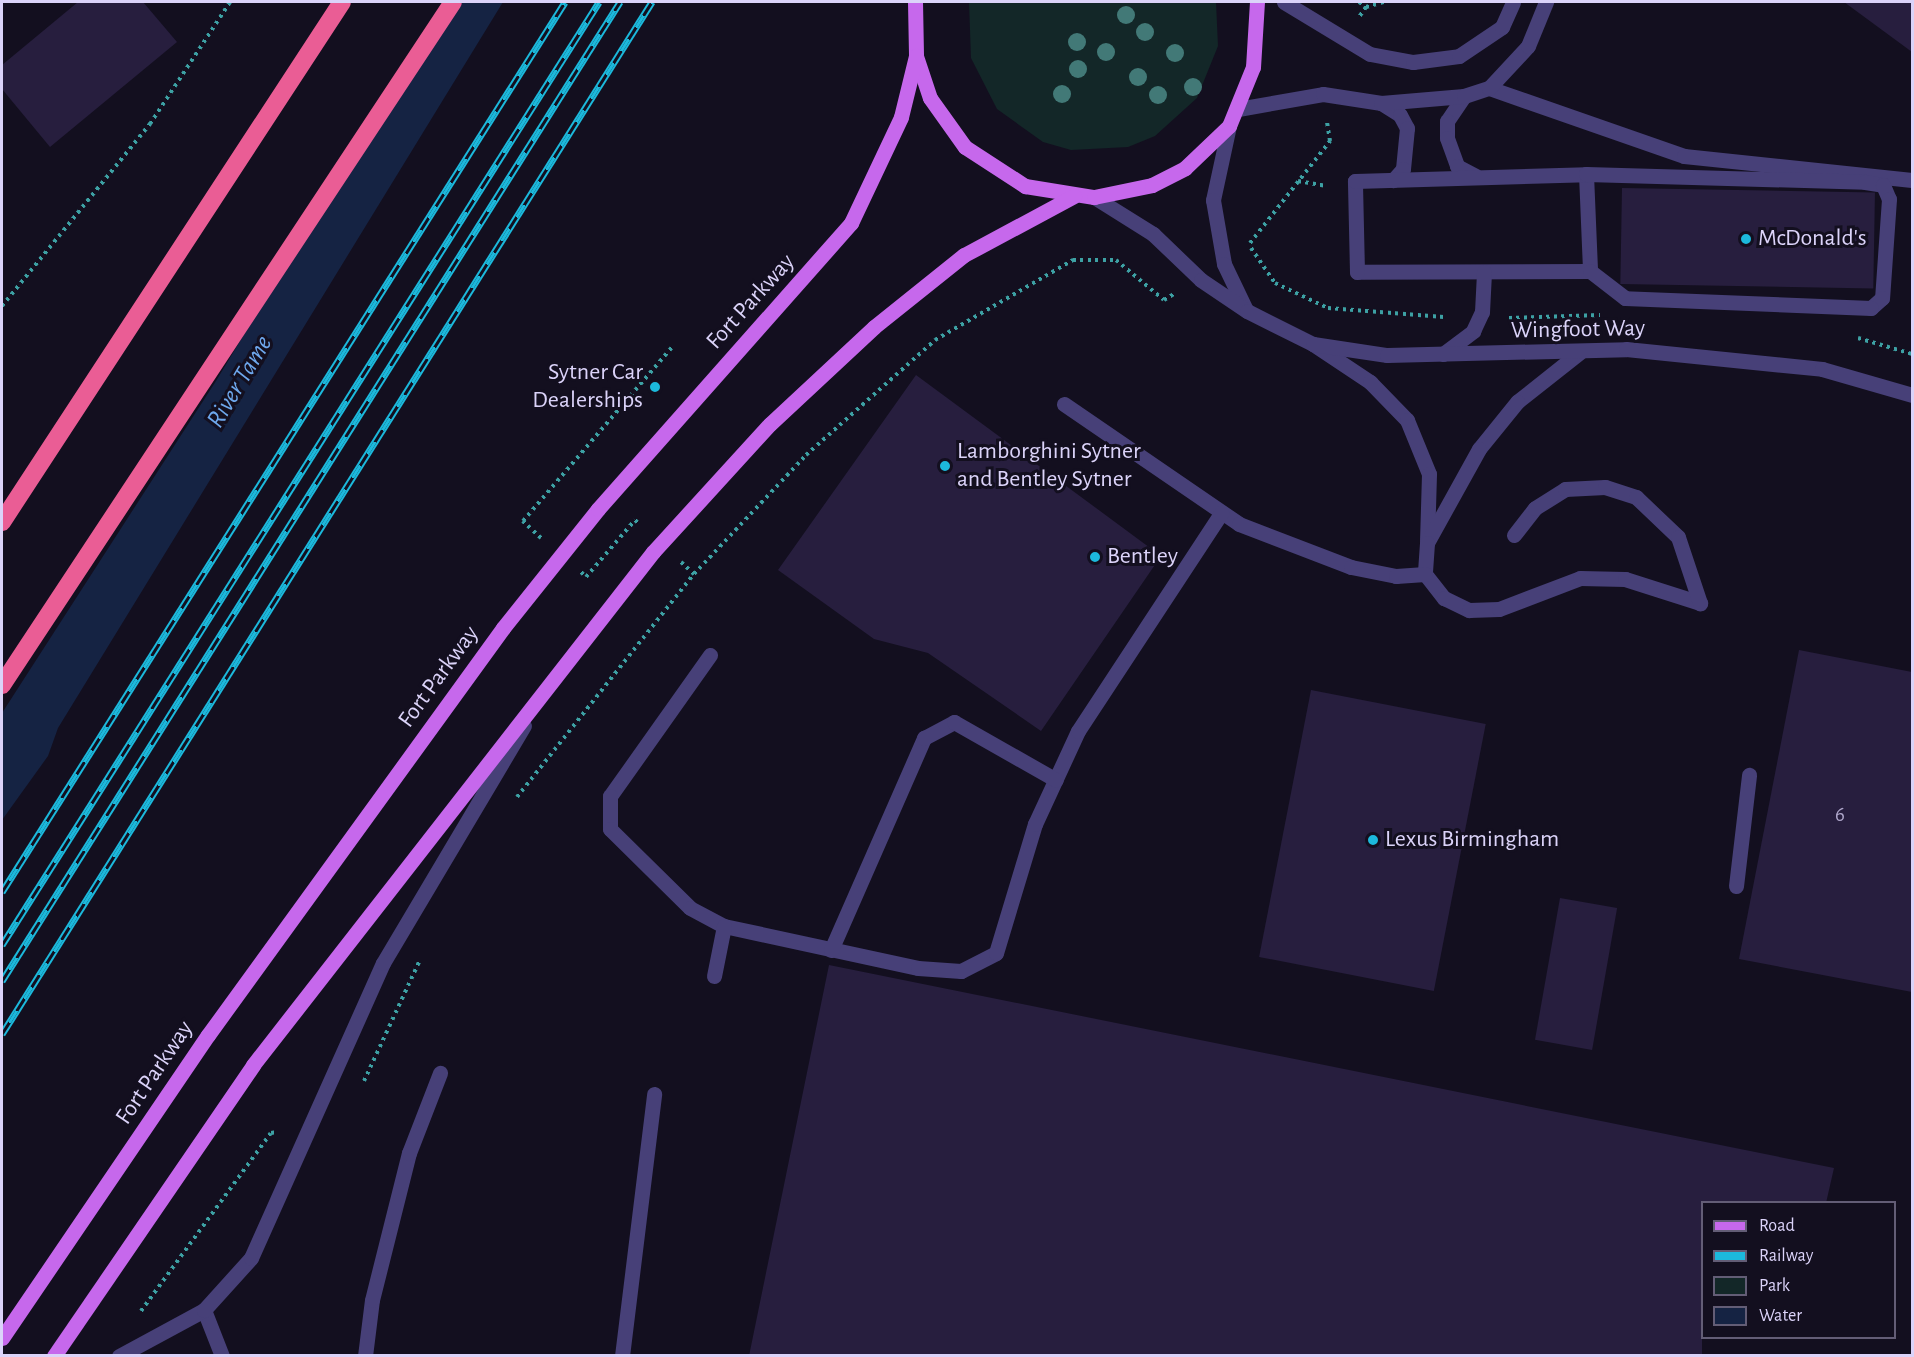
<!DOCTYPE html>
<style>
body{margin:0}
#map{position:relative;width:1914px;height:1357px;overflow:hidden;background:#130f1f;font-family:"Alegreya Sans",sans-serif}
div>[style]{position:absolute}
.green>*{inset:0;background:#132728}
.water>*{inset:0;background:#152343}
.building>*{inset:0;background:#271e3e;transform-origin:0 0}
.path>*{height:4px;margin-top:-2px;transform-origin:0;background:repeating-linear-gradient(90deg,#3da1a4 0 3px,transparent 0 7.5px)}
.lane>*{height:15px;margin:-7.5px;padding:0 7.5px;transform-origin:7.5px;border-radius:7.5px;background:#474078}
.street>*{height:15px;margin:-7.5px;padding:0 7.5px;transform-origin:7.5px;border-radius:7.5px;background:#474078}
.primary>*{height:15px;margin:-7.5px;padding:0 7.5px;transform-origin:7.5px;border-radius:7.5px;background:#c668ec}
.highway>*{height:18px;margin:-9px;padding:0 9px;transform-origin:9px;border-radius:9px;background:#ea5d95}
.rail>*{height:7px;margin-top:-3.5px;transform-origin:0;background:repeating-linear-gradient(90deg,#130f1f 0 14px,#1cb9dc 0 28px);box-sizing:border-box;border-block:2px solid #1cb9dc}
.trees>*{width:18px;height:18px;margin:-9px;border-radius:50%;background:#427977}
.dots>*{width:16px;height:16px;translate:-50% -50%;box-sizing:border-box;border:3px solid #130f1f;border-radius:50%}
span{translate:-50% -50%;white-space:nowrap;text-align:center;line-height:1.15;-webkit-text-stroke:6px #130f1f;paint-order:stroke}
.number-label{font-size:21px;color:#aea6ca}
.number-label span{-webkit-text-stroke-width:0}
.poi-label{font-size:24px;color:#dbd3f9}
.left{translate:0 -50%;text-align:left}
.right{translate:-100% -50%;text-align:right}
.street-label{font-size:24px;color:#dbd3f9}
.water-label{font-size:26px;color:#6ea7ec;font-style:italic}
.frame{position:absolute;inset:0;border:3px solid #dbd3f9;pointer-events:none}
.legend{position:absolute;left:1701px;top:1201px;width:195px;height:138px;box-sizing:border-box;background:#130f1f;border:2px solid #635d76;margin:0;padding:8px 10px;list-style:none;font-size:18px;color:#dbd3f9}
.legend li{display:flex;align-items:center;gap:12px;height:30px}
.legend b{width:30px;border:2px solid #635d76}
</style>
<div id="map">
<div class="green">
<i style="clip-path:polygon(1216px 2px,1218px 46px,1197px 98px,1155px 136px,1128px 147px,1071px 150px,1043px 142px,997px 109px,971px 58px,969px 2px)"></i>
</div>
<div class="water">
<i style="clip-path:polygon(444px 2px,503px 2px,58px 728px,48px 756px,2px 820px,2px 713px,216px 381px)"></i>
</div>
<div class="building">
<i style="clip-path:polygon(78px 2px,143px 2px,177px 42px,50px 147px,2px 89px,2px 65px)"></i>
<i style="clip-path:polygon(1844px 2px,1912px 2px,1912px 52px)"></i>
<i style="left:1622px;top:188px;width:253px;height:96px;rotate:1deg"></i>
<i style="clip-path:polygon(916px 375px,1161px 556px,1041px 731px,928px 653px,874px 639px,778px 570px)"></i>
<i style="clip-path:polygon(1799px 650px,1912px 672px,1912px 992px,1739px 959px)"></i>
<i style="left:1311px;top:690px;width:178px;height:272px;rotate:11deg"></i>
<i style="left:1560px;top:898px;width:58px;height:144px;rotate:10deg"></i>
<i style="clip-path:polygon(829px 965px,1834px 1168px,1826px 1203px,1702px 1203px,1702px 1356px,749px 1356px)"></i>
</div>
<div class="path">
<i style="left:1359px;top:2px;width:9px;rotate:36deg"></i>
<i style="left:1366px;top:7px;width:12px;rotate:125deg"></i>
<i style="left:1366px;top:7px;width:19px;rotate:-16deg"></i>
<i style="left:1298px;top:181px;width:29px;rotate:10deg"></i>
<i style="left:1250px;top:243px;width:130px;rotate:-51.9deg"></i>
<i style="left:1330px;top:141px;width:19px;rotate:-99deg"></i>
<i style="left:1251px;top:248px;width:42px;rotate:55.6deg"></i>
<i style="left:1275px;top:283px;width:59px;rotate:25.3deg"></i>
<i style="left:1328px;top:308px;width:116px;rotate:4.4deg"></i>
<i style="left:2px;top:306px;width:235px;rotate:-50.9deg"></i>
<i style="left:150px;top:124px;width:146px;rotate:-56.7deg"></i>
<i style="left:1509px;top:318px;width:91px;rotate:-1.9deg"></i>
<i style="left:1858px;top:338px;width:56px;rotate:16.5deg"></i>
<i style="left:541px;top:538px;width:25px;rotate:-137deg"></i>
<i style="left:523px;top:521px;width:232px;rotate:-49.4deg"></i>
<i style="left:681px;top:562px;width:18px;rotate:43deg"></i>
<i style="left:581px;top:572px;width:7px;rotate:45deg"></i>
<i style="left:586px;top:577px;width:75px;rotate:-49.3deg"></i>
<i style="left:635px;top:520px;width:7px;rotate:45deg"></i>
<i style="left:517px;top:797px;width:285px;rotate:-51.6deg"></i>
<i style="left:694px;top:574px;width:163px;rotate:-46.7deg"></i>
<i style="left:806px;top:455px;width:173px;rotate:-41.7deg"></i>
<i style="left:935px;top:340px;width:160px;rotate:-30.1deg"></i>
<i style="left:1073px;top:260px;width:43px"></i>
<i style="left:1116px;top:260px;width:62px;rotate:39.8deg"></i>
<i style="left:1164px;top:300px;width:12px;rotate:-31deg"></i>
<i style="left:364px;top:1081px;width:131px;rotate:-65.2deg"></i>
<i style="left:141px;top:1311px;width:220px;rotate:-53.9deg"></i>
<i style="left:271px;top:1133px;width:6px;rotate:-9deg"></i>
</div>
<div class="lane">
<i style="left:1284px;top:2px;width:100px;rotate:31.2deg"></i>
<i style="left:1370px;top:54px;width:44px;rotate:10.5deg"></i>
<i style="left:1413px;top:62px;width:46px;rotate:-7.4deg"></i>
<i style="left:1459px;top:56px;width:52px;rotate:-34deg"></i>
<i style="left:1502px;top:27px;width:27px;rotate:-66deg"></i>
<i style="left:1489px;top:88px;width:207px;rotate:19.2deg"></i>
<i style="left:1684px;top:156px;width:229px;rotate:6deg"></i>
<i style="left:1464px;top:96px;width:30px;rotate:124deg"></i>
<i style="left:1447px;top:121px;width:17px;rotate:90deg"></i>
<i style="left:1447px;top:138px;width:30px;rotate:70deg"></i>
<i style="left:1457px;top:166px;width:21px;rotate:28deg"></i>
<i style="left:1381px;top:103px;width:22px;rotate:32deg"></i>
<i style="left:1400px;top:115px;width:15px;rotate:62deg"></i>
<i style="left:1407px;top:128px;width:41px;rotate:95.6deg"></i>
<i style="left:1403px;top:169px;width:15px;rotate:132deg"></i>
<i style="left:1238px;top:109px;width:86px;rotate:-10deg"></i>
<i style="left:1323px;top:94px;width:59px;rotate:8.8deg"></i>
<i style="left:1381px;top:103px;width:83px;rotate:-4.8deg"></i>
<i style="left:1464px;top:96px;width:26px;rotate:-18deg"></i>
<i style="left:1489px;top:88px;width:57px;rotate:-47.1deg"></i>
<i style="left:1528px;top:46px;width:48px;rotate:-67.8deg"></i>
<i style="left:1586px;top:174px;width:97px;rotate:87.6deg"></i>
<i style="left:1590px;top:271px;width:233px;rotate:179.8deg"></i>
<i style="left:1357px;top:272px;width:91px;rotate:-91.3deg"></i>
<i style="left:1355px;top:181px;width:231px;rotate:-1.7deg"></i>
<i style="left:1586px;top:174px;width:279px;rotate:1.6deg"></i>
<i style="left:1865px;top:182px;width:18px;rotate:9deg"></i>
<i style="left:1883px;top:185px;width:15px;rotate:67deg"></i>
<i style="left:1889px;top:199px;width:99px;rotate:94deg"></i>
<i style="left:1882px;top:298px;width:15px;rotate:138deg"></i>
<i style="left:1871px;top:308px;width:246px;rotate:-177.7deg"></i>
<i style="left:1625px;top:298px;width:44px;rotate:-142.4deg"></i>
<i style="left:1313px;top:344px;width:69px;rotate:33.7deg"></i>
<i style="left:1370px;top:382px;width:53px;rotate:45.8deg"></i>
<i style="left:1407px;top:420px;width:58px;rotate:67.8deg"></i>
<i style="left:1429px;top:474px;width:66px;rotate:91.7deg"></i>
<i style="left:1580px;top:352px;width:80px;rotate:141.6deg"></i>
<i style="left:1517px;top:402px;width:60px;rotate:129deg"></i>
<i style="left:1479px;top:449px;width:107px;rotate:119deg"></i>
<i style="left:1427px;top:543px;width:31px;rotate:94deg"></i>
<i style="left:1425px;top:574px;width:31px;rotate:52deg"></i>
<i style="left:1444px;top:598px;width:28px;rotate:26deg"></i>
<i style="left:1469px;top:610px;width:30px;rotate:-2deg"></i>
<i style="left:1499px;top:609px;width:87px;rotate:-20.9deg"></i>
<i style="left:1580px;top:578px;width:45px;rotate:1.3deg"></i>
<i style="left:1625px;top:579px;width:79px;rotate:17.7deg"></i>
<i style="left:1443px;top:354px;width:38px;rotate:-37deg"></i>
<i style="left:1473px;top:331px;width:21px;rotate:-65deg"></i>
<i style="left:1482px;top:312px;width:40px;rotate:-87.1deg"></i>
<i style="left:1064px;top:404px;width:212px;rotate:34.4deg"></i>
<i style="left:1239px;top:524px;width:120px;rotate:21deg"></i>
<i style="left:1351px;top:567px;width:46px;rotate:11.3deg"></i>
<i style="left:1396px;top:576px;width:29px;rotate:-4deg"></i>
<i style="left:1514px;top:535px;width:34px;rotate:-52deg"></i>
<i style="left:1535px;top:508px;width:36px;rotate:-32deg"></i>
<i style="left:1565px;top:489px;width:40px;rotate:-2.9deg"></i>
<i style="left:1605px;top:487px;width:33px;rotate:18deg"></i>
<i style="left:1636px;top:497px;width:58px;rotate:43.6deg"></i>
<i style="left:1678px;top:537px;width:70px;rotate:71.6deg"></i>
<i style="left:710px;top:655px;width:173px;rotate:125.3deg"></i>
<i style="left:610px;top:796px;width:33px;rotate:90deg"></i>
<i style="left:610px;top:829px;width:112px;rotate:44.6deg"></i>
<i style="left:690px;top:908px;width:38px;rotate:28deg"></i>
<i style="left:724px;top:926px;width:198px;rotate:12.2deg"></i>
<i style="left:918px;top:968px;width:43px;rotate:4deg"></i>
<i style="left:961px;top:971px;width:39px;rotate:-27deg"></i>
<i style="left:996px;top:953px;width:135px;rotate:-73.2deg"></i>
<i style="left:1035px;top:824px;width:102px;rotate:-65.2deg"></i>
<i style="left:1078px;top:731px;width:261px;rotate:-56.7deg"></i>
<i style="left:1736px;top:886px;width:112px;rotate:-83.3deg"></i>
<i style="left:831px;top:950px;width:232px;rotate:-66.3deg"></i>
<i style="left:924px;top:738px;width:34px;rotate:-28deg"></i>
<i style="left:954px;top:722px;width:117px;rotate:29.6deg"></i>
<i style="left:714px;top:976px;width:51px;rotate:-78.7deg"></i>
<i style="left:204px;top:1310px;width:49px;rotate:68.6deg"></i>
<i style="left:119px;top:1356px;width:97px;rotate:-28.4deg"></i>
<i style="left:204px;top:1310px;width:70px;rotate:-47.9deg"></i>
<i style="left:251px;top:1258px;width:323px;rotate:-65.9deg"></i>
<i style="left:383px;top:963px;width:276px;rotate:-59.3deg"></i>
<i style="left:365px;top:1356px;width:56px;rotate:-82.9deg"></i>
<i style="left:372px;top:1300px;width:152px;rotate:-75.9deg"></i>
<i style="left:409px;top:1153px;width:86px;rotate:-68.8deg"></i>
<i style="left:622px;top:1356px;width:264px;rotate:-83deg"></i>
</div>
<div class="street">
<i style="left:1229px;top:126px;width:76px;rotate:102.2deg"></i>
<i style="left:1213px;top:200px;width:65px;rotate:80.2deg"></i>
<i style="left:1224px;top:264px;width:51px;rotate:64.4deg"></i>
<i style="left:1094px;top:197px;width:70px;rotate:32.1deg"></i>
<i style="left:1153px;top:234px;width:66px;rotate:43.8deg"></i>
<i style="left:1201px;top:280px;width:55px;rotate:34deg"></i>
<i style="left:1247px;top:311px;width:74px;rotate:26.6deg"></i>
<i style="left:1313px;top:344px;width:75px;rotate:8.5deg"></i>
<i style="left:1387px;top:355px;width:239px;rotate:-1.4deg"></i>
<i style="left:1626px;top:349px;width:197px;rotate:5.8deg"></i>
<i style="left:1822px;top:369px;width:94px;rotate:16.1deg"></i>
</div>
<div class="primary">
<i style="left:915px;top:2px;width:54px;rotate:88.9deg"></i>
<i style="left:916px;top:56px;width:44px;rotate:71.6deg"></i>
<i style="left:930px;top:98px;width:60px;rotate:54.5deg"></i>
<i style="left:965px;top:147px;width:72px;rotate:33deg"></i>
<i style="left:1025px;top:186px;width:70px;rotate:9.1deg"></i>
<i style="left:1094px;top:197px;width:59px;rotate:-11.7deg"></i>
<i style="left:1152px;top:185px;width:37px;rotate:-27deg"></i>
<i style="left:1185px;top:168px;width:61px;rotate:-43.7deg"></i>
<i style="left:1229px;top:126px;width:64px;rotate:-67.9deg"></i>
<i style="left:1253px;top:67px;width:65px;rotate:-86.5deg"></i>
<i style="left:2px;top:1338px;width:366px;rotate:-55.8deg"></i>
<i style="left:208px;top:1035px;width:503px;rotate:-54.06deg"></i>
<i style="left:503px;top:628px;width:152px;rotate:-51.4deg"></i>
<i style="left:598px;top:509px;width:382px;rotate:-48.5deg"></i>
<i style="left:851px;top:223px;width:117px;rotate:-64.7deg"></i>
<i style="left:901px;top:117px;width:63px;rotate:-76.2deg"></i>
<i style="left:54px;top:1356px;width:353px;rotate:-55.6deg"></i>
<i style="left:253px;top:1065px;width:651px;rotate:-52.06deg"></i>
<i style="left:653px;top:552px;width:173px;rotate:-47.6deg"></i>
<i style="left:770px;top:424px;width:142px;rotate:-43deg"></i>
<i style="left:874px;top:327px;width:115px;rotate:-38.7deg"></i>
<i style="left:964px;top:255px;width:125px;rotate:-28.2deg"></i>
</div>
<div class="highway">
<i style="left:2px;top:522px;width:621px;rotate:-56.82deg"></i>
<i style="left:2px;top:685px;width:818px;rotate:-56.56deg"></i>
</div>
<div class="rail">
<i style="left:2px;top:892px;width:1053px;rotate:-57.68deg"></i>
<i style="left:2px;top:945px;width:1116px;rotate:-57.66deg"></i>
<i style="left:2px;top:981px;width:1158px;rotate:-57.74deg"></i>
<i style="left:2px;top:1034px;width:1220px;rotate:-57.8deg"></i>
</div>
<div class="trees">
<i style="left:1126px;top:15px"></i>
<i style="left:1145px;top:32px"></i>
<i style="left:1077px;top:42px"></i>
<i style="left:1106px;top:52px"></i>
<i style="left:1175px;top:53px"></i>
<i style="left:1078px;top:69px"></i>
<i style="left:1138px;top:77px"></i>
<i style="left:1193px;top:87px"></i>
<i style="left:1062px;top:94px"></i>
<i style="left:1158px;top:95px"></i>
</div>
<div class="dots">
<i style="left:1746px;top:239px;background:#1cb9dc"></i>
<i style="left:655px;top:387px;background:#1cb9dc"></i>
<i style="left:945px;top:466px;background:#1cb9dc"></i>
<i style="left:1095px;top:557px;background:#1cb9dc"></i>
<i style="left:1373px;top:840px;background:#1cb9dc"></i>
</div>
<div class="number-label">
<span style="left:1840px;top:815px">6</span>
</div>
<div class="poi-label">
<span class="left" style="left:1758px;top:239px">McDonald's</span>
<span class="right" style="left:643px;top:387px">Sytner Car<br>Dealerships</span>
<span class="left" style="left:957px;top:466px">Lamborghini Sytner<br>and Bentley Sytner</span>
<span class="left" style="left:1107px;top:557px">Bentley</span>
<span class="left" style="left:1385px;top:840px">Lexus Birmingham</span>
</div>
<div class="street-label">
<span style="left:751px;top:302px;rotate:-48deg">Fort Parkway</span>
<span style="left:1578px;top:330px;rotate:-1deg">Wingfoot Way</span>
<span style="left:439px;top:677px;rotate:-54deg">Fort Parkway</span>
<span style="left:155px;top:1073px;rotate:-56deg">Fort Parkway</span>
</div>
<div class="water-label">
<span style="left:240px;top:382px;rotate:-59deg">River Tame</span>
</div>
<div class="frame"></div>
<ul class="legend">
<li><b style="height:8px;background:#c668ec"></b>Road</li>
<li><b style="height:8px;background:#1cb9dc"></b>Railway</li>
<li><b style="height:16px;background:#132728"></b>Park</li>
<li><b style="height:16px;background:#152343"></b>Water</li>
</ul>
</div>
